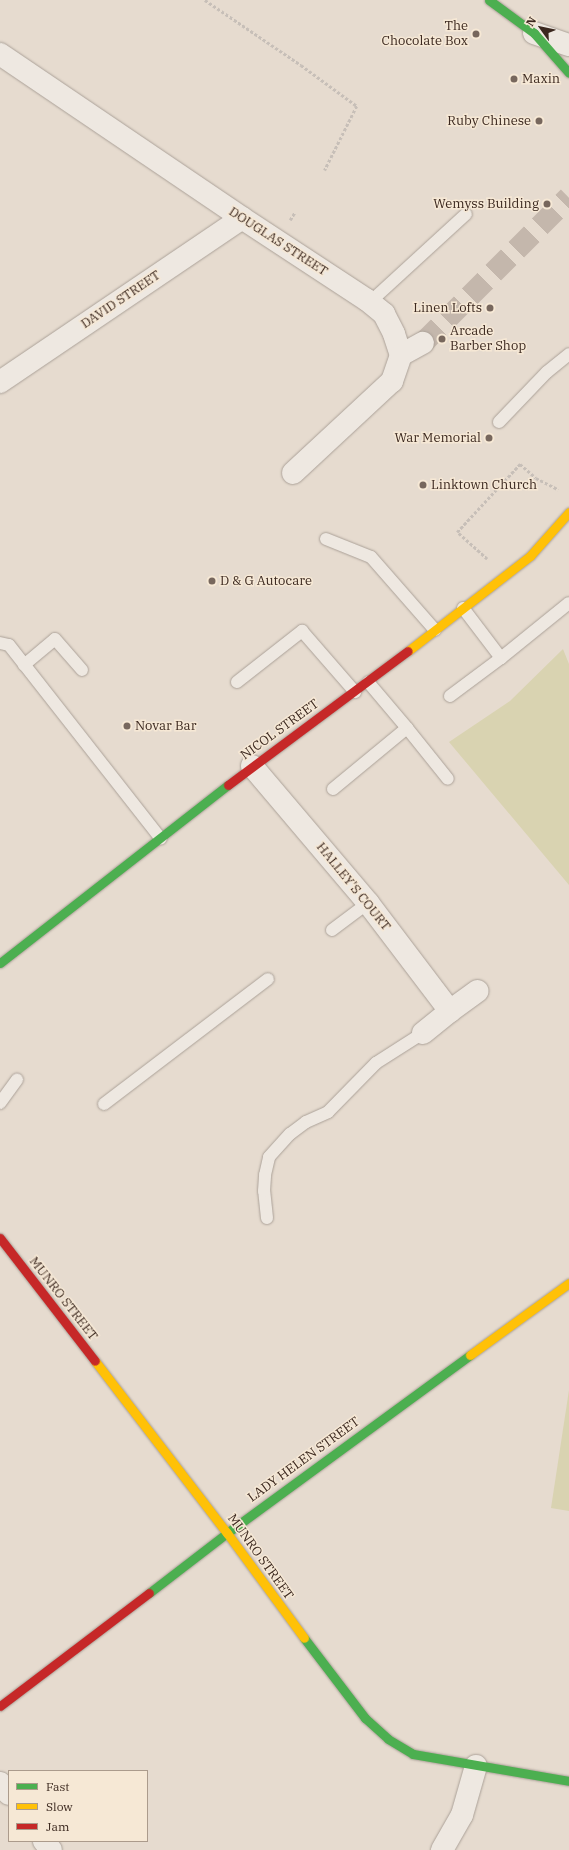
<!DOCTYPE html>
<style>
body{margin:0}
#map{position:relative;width:569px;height:1850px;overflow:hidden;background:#e6dbcf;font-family:"IBM Plex Serif",serif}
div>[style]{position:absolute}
.green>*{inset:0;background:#d9d3b1}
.street-tunnel>*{height:22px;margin-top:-11px;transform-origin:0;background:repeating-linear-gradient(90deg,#c4b7ac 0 22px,transparent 0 33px)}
.path>*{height:2.5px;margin-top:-1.25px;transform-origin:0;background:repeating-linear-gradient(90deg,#c7bfb8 0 3px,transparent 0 5px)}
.roads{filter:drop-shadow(0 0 1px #aba198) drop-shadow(0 0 1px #aba198)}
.lane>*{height:12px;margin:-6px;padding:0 6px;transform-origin:6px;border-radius:6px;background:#eee8e1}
.street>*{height:22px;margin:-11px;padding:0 11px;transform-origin:11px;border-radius:11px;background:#eee8e1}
.fast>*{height:9px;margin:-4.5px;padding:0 4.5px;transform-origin:4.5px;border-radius:4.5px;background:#4caf50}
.slow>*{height:9px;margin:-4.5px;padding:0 4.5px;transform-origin:4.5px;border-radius:4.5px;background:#ffc107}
.jam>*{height:9px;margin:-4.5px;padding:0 4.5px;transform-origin:4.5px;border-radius:4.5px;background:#c62828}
.dots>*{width:11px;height:11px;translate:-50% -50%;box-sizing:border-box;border:2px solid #f6e8d5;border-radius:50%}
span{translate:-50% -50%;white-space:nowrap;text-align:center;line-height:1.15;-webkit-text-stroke:3px #f6e8d5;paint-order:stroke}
.poi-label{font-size:13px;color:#3b281f}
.right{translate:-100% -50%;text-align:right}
.left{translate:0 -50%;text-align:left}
.street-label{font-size:13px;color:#3b281f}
.legend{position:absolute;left:8px;top:1770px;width:140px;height:72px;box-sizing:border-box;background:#f6e8d5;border:1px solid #ab9b8c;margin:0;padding:5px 7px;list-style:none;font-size:12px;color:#3b281f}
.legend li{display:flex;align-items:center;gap:8px;height:20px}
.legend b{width:20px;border:1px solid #ab9b8c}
.north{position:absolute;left:521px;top:8px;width:40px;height:40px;-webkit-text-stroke:3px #f6e8d5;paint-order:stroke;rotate:303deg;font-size:11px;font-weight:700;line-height:16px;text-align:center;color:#3b281f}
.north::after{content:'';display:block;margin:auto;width:14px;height:18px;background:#3b281f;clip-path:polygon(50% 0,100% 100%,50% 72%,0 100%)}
</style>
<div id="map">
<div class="green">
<i style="clip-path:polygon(563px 649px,569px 664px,569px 885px,449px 742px,510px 701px)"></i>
<i style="clip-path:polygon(569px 1390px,569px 1511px,551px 1508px)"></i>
</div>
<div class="street-tunnel">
<i style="left:423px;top:343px;width:206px;rotate:-45deg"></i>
</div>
<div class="path">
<i style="left:205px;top:0;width:116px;rotate:34.1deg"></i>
<i style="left:301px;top:65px;width:69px;rotate:36.2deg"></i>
<i style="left:357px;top:106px;width:72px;rotate:116.6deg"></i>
<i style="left:290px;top:220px;width:9px;rotate:-58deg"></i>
<i style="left:487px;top:559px;width:40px;rotate:-138deg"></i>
<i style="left:457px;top:532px;width:93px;rotate:-47.2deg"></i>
<i style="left:520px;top:464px;width:21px;rotate:41deg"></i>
<i style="left:536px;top:478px;width:25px;rotate:27deg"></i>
</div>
<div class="roads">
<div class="lane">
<i style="left:370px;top:302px;width:130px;rotate:-42.5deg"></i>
<i style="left:499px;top:422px;width:69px;rotate:-46.2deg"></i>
<i style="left:547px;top:372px;width:28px;rotate:-39deg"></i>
<i style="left:326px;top:539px;width:48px;rotate:21.8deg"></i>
<i style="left:371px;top:557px;width:97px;rotate:48.8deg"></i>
<i style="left:463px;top:608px;width:63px;rotate:52.8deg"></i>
<i style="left:501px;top:658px;width:87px;rotate:-39deg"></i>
<i style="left:0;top:643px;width:9px;rotate:13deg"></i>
<i style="left:9px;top:645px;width:246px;rotate:51.9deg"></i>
<i style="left:24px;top:665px;width:40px;rotate:-40deg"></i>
<i style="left:55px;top:639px;width:41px;rotate:48.9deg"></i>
<i style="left:237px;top:682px;width:83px;rotate:-38.1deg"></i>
<i style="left:302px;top:631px;width:81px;rotate:49deg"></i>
<i style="left:450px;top:696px;width:64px;rotate:-36.7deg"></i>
<i style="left:407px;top:728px;width:65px;rotate:51.2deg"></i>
<i style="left:333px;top:789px;width:96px;rotate:-39.5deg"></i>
<i style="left:407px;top:728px;width:60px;rotate:-130.3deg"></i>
<i style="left:332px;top:930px;width:45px;rotate:-36.9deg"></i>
<i style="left:0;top:1103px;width:29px;rotate:-54deg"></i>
<i style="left:104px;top:1104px;width:206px;rotate:-37.3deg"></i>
<i style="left:267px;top:1218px;width:27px;rotate:-96deg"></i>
<i style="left:264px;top:1191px;width:16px;rotate:-86deg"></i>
<i style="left:265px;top:1175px;width:18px;rotate:-77deg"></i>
<i style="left:269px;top:1157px;width:31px;rotate:-48deg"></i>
<i style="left:290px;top:1134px;width:20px;rotate:-37deg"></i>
<i style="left:306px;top:1122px;width:24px;rotate:-24deg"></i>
<i style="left:328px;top:1112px;width:69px;rotate:-45.6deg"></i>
<i style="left:376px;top:1063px;width:56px;rotate:-32.6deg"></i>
</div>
<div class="street">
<i style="left:534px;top:33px;width:37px;rotate:19deg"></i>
<i style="left:0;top:54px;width:292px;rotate:34.1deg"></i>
<i style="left:242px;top:218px;width:149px;rotate:33.3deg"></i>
<i style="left:367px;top:300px;width:22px;rotate:39deg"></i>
<i style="left:384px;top:314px;width:22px;rotate:63deg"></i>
<i style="left:394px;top:334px;width:22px;rotate:72deg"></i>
<i style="left:401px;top:355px;width:28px;rotate:109deg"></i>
<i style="left:392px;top:381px;width:135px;rotate:137.1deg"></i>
<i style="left:401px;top:355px;width:25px;rotate:-29deg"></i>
<i style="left:0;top:382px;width:292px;rotate:-34.1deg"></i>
<i style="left:252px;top:766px;width:180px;rotate:49.7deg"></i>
<i style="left:368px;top:903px;width:136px;rotate:52.8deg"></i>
<i style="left:450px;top:1011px;width:34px;rotate:-36deg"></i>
<i style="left:423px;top:1033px;width:35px;rotate:-39deg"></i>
<i style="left:0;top:1783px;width:14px;rotate:51deg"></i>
<i style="left:44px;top:1841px;width:11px;rotate:52deg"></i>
<i style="left:442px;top:1850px;width:40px;rotate:-60.3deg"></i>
<i style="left:462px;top:1815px;width:51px;rotate:-74.1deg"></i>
</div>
<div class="fast">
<i style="left:489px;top:0;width:56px;rotate:36.3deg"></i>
<i style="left:534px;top:33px;width:53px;rotate:48.8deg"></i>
<i style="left:0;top:963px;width:289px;rotate:-38deg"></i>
<i style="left:149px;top:1593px;width:98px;rotate:-37.6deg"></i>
<i style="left:227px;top:1533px;width:301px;rotate:-36.2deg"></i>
<i style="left:304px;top:1638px;width:101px;rotate:52.7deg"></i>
<i style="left:365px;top:1718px;width:31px;rotate:42deg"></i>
<i style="left:388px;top:1739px;width:29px;rotate:31deg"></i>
<i style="left:413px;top:1754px;width:158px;rotate:9.8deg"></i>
</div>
<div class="slow">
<i style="left:408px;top:651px;width:155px;rotate:-37.9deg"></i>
<i style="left:530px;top:556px;width:59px;rotate:-48.4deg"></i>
<i style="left:470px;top:1355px;width:122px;rotate:-36deg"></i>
<i style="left:95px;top:1361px;width:217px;rotate:52.5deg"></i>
<i style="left:227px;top:1533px;width:130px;rotate:53.7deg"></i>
</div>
<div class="jam">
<i style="left:228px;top:785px;width:224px;rotate:-36.7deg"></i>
<i style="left:0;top:1238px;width:155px;rotate:52.3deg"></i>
<i style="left:0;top:1706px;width:187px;rotate:-37.2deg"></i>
</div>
</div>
<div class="dots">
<i style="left:476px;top:34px;background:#77675d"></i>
<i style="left:514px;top:79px;background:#77675d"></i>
<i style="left:539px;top:121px;background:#77675d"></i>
<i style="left:547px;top:204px;background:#77675d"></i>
<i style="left:490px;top:308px;background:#77675d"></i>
<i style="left:442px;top:339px;background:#77675d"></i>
<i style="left:489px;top:438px;background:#77675d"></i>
<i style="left:423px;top:485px;background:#77675d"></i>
<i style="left:212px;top:581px;background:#77675d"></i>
<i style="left:127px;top:726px;background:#77675d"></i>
</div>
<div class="poi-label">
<span class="right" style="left:468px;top:34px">The<br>Chocolate Box</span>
<span class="left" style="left:522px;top:79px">Maxin</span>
<span class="right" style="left:531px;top:121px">Ruby Chinese</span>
<span class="right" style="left:539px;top:204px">Wemyss Building</span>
<span class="right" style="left:482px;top:308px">Linen Lofts</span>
<span class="left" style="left:450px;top:339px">Arcade<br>Barber Shop</span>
<span class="right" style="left:481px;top:438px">War Memorial</span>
<span class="left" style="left:431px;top:485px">Linktown Church</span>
<span class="left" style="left:220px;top:581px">D &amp; G Autocare</span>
<span class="left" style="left:135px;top:726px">Novar Bar</span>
</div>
<div class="street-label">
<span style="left:278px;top:242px;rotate:33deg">DOUGLAS STREET</span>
<span style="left:121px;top:300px;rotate:-34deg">DAVID STREET</span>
<span style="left:280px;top:730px;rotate:-36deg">NICOL STREET</span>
<span style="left:353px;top:887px;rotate:51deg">HALLEY'S COURT</span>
<span style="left:63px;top:1299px;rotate:52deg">MUNRO STREET</span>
<span style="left:304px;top:1460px;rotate:-36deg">LADY HELEN STREET</span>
<span style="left:260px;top:1557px;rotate:54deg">MUNRO STREET</span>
</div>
<ul class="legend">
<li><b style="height:5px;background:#4caf50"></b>Fast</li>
<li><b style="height:5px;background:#ffc107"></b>Slow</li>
<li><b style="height:5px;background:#c62828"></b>Jam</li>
</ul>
<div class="north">N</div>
</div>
